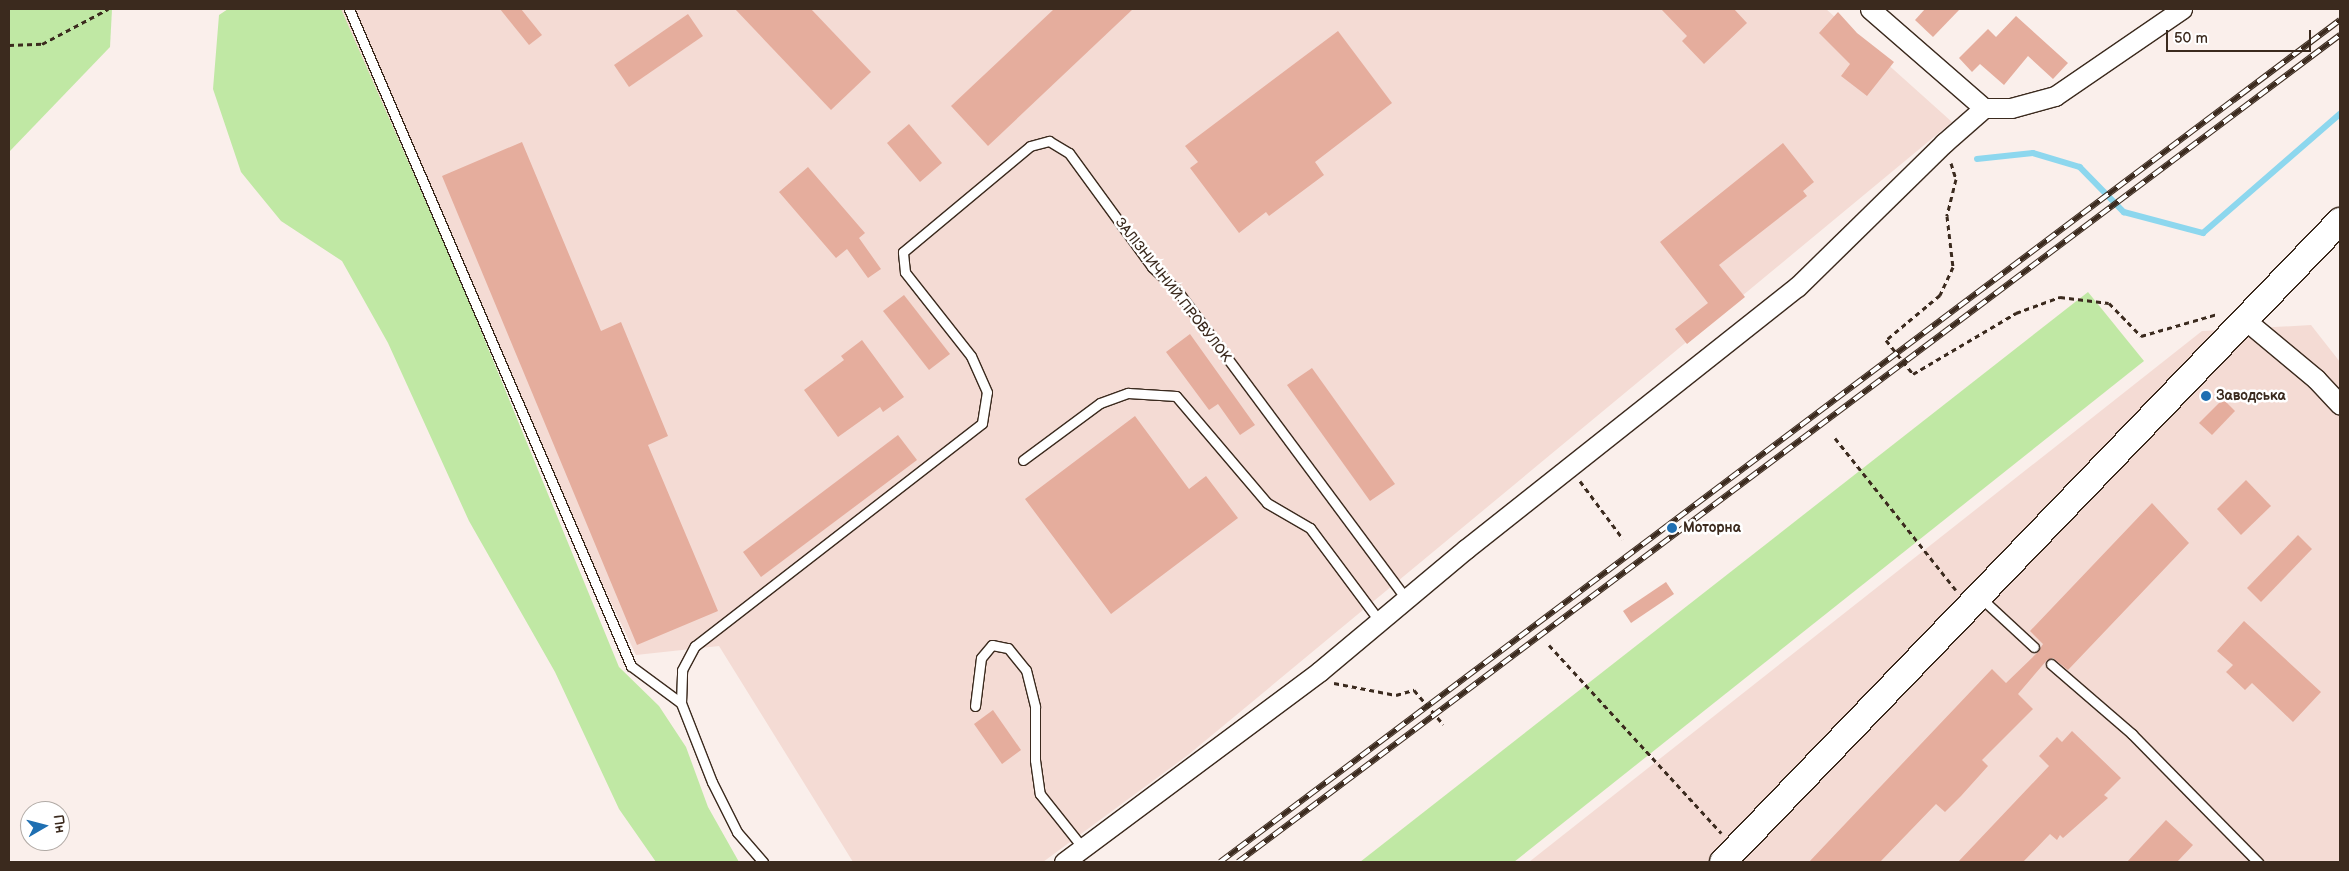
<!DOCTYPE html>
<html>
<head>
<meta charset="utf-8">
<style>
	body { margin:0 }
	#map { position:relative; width:2349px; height:871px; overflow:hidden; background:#faefeb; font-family:"Balsamiq Sans",sans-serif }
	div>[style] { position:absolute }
	.built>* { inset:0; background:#f4dbd4 }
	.green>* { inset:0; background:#c0e8a4 }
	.stream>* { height:5.5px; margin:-2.75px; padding:0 2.75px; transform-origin:2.75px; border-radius:2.75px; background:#8dd7ee }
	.building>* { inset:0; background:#e5ad9d }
	.path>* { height:3px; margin-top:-1.5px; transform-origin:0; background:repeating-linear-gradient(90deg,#3b2a1e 0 5px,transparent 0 9px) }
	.roads { filter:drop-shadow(1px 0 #3b2a1e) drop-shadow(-1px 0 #3b2a1e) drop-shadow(0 1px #3b2a1e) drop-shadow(0 -1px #3b2a1e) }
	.service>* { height:9px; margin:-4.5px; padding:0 4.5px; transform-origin:4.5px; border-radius:4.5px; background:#fff }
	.minor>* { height:19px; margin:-9.5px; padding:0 9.5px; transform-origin:9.5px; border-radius:9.5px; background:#fff }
	.secondary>* { height:26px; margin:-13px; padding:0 13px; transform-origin:13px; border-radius:13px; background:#fff }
	.rail>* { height:5.5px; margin-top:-2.75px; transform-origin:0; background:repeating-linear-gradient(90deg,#fff 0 11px,#3b2a1e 0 22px); box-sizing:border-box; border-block:1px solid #3b2a1e }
	.dots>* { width:14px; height:14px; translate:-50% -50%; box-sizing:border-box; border:2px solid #fff; border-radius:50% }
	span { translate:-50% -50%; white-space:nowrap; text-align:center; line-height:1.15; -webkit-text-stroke:5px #fff; paint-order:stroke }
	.street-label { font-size:14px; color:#3b2a1e }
	.poi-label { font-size:14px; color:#3b2a1e; font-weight:700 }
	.left { translate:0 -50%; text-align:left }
	.frame { position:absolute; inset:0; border:10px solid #3b2a1e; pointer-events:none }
	.north { position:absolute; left:20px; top:801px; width:50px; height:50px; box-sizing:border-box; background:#fff; border:1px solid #b1aaa5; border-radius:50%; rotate:82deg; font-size:14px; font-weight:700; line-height:20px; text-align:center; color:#3b2a1e }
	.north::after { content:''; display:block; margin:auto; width:18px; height:22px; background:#1f6fb2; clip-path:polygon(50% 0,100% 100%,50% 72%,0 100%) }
	.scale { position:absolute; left:2166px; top:30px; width:145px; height:22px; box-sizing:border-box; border:2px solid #3b2a1e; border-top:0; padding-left:6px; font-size:15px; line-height:18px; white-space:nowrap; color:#3b2a1e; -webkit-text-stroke:4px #fff; paint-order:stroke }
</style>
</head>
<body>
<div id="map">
	<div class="built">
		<div style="clip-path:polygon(330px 9px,1826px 9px,1952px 122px,1188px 755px,1043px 862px,853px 862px,719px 646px,636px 655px)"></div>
		<div style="clip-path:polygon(2311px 325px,2340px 362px,2340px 862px,1529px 862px,2202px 331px)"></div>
	</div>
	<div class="green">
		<div style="clip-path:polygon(9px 9px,112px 9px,110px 47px,9px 152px)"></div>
		<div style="clip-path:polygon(228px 9px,341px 9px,458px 275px,619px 667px,659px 706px,686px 747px,708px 807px,739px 862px,656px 862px,619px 809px,555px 672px,469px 521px,388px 343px,342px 261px,281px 221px,241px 172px,213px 89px,219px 15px)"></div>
		<div style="clip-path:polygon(2088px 292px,2144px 361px,1514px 862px,1360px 862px)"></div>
	</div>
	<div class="stream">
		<div style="left:1977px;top:159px;width:56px;rotate:-6.1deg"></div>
		<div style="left:2033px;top:153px;width:49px;rotate:16.6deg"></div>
		<div style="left:2080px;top:167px;width:63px;rotate:45.6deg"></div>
		<div style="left:2124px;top:212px;width:82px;rotate:14.9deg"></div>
		<div style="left:2203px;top:233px;width:181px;rotate:-41deg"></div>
	</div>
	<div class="building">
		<div style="clip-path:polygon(500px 9px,521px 9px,542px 35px,529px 45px)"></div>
		<div style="clip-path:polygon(735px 9px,811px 9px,871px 72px,831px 110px)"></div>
		<div style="clip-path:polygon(1054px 9px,1133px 9px,988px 146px,951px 106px)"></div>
		<div style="clip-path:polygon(1661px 9px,1734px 9px,1747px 23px,1704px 64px,1682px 41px,1687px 36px)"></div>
		<div style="clip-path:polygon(1925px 9px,1960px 9px,1933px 37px,1915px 20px)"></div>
		<div style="clip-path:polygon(1838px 12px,1857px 33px,1894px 62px,1867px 96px,1841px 76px,1850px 64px,1819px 33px)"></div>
		<div style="clip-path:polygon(688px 14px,703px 36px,629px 87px,614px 65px)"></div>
		<div style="clip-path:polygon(2016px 16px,2068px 63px,2053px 79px,2028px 56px,2004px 85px,1980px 64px,1972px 72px,1959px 58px,1988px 29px,1996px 37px)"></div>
		<div style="clip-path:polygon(1338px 31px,1392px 103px,1315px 162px,1324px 175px,1269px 216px,1266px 212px,1239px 233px,1190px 168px,1198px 162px,1185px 146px)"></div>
		<div style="clip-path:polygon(909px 124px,942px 163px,920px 182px,887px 143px)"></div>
		<div style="clip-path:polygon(522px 142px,601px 331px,621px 322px,668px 436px,648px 445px,718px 611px,637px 645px,442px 176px)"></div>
		<div style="clip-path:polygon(1783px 143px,1814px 182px,1803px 191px,1807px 196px,1719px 265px,1745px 297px,1687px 344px,1675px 329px,1708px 303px,1660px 242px)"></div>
		<div style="clip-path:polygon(808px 167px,865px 233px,859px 238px,881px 269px,868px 278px,847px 249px,836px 258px,779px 192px)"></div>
		<div style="clip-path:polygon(904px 295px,950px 354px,929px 370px,883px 311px)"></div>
		<div style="clip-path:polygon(1190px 334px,1255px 425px,1240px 435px,1218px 404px,1209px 410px,1166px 352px)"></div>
		<div style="clip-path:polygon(862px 340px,904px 397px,883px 412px,880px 407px,838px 437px,804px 390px,844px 360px,841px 356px)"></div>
		<div style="clip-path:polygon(1312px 368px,1395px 484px,1370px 501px,1287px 385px)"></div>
		<div style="clip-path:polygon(2223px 399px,2235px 411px,2212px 435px,2199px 423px)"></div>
		<div style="clip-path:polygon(1135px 416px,1189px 489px,1206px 476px,1238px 518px,1111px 614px,1025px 499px)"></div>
		<div style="clip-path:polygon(898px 435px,917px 460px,761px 577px,743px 552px)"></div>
		<div style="clip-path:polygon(2246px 480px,2271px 506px,2241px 535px,2217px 509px)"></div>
		<div style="clip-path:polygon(2152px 503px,2189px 543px,2068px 670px,2053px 658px,2047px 660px,2018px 694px,2033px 709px,1982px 760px,1988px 766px,1961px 796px,1945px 812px,1936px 804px,1880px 862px,1809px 862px,1992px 669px,2006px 683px,2038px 652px,2043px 644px,2030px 631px)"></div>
		<div style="clip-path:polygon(2298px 535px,2312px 549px,2261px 602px,2247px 588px)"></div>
		<div style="clip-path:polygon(1666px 582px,1674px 594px,1631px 623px,1623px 611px)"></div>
		<div style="clip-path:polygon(2244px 621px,2321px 692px,2293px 722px,2252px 683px,2245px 690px,2226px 672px,2233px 665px,2217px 651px)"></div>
		<div style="clip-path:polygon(993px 710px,1021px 750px,1002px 764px,974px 724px)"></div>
		<div style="clip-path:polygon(2072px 731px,2121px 778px,2104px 795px,2108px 798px,2063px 838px,2060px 835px,2057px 840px,2050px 834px,2023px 862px,1958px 862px,2049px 766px,2039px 756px,2057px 737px,2062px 742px)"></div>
		<div style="clip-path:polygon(2166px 820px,2193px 845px,2177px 862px,2127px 862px)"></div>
	</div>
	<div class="path">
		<div style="left:9px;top:45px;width:33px;rotate:-2deg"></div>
		<div style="left:42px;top:44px;width:75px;rotate:-27.9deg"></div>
		<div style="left:1951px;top:163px;width:17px;rotate:73deg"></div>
		<div style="left:1956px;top:179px;width:38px;rotate:104deg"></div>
		<div style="left:1947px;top:216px;width:51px;rotate:83.3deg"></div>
		<div style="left:1953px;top:267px;width:31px;rotate:115deg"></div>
		<div style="left:1940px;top:295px;width:70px;rotate:140.2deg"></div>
		<div style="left:1886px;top:340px;width:43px;rotate:51.5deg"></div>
		<div style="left:1913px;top:374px;width:120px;rotate:-30.6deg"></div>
		<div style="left:2016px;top:313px;width:47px;rotate:-20deg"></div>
		<div style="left:2060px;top:297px;width:49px;rotate:7deg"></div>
		<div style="left:2109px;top:303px;width:46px;rotate:45.9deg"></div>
		<div style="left:2141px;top:336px;width:79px;rotate:-16.1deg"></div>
		<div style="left:1835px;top:438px;width:194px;rotate:51.5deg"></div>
		<div style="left:1580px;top:481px;width:72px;rotate:53.4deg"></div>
		<div style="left:1549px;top:645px;width:255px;rotate:47.5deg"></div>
		<div style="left:1334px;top:683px;width:63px;rotate:11deg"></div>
		<div style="left:1396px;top:695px;width:19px;rotate:-16deg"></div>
		<div style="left:1414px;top:690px;width:45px;rotate:49.5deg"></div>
	</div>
	<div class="roads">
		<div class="service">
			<div style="left:349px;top:9px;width:715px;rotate:66.77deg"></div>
			<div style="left:631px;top:666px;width:62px;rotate:36.5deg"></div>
			<div style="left:681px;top:703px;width:85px;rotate:68.6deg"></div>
			<div style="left:712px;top:782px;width:56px;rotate:63.4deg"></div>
			<div style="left:737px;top:832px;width:40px;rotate:49deg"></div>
			<div style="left:1023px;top:460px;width:96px;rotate:-36.5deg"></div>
			<div style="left:1100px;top:403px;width:30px;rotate:-20deg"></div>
			<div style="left:1128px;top:393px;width:48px;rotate:3.6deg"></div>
			<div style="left:1176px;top:396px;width:140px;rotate:49.6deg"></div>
			<div style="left:1267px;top:503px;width:50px;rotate:30.2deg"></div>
			<div style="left:1310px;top:528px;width:117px;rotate:53.3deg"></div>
			<div style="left:1981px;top:598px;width:72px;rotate:42.8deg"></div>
			<div style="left:2051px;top:664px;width:107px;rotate:40.8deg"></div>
			<div style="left:2132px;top:734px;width:180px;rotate:45.5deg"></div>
			<div style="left:681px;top:703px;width:33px;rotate:-88deg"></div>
			<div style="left:682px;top:670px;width:27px;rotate:-62deg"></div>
			<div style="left:695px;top:646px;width:363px;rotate:-37.8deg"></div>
			<div style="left:982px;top:423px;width:31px;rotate:-81deg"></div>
			<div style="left:987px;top:392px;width:39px;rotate:-114deg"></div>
			<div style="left:971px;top:356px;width:107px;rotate:-128.2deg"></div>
			<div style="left:905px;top:272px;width:20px;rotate:-96deg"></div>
			<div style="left:903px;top:252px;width:165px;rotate:-39.8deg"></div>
			<div style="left:1030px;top:146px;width:20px;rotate:-15deg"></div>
			<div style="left:1049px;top:141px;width:23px;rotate:31deg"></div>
			<div style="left:1069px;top:153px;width:141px;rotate:53.9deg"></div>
			<div style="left:1152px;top:267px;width:33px;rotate:43deg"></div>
			<div style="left:1176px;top:289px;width:387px;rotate:53.4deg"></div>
			<div style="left:975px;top:706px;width:48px;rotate:-82.9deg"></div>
			<div style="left:981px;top:658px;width:17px;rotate:-50deg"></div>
			<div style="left:992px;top:645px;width:16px;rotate:11deg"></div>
			<div style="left:1008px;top:648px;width:28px;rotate:51deg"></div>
			<div style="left:1026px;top:670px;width:38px;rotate:76deg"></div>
			<div style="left:1035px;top:707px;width:53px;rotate:90deg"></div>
			<div style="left:1035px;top:760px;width:34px;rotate:82deg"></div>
			<div style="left:1040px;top:794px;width:69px;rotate:51.5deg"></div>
		</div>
		<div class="minor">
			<div style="left:1870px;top:9px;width:151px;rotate:41deg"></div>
			<div style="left:1984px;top:108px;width:27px"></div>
			<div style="left:2011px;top:108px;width:46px;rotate:-15.3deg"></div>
			<div style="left:2055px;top:96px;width:154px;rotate:-34.4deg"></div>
			<div style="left:2244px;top:319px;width:94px;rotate:39.8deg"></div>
			<div style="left:2316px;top:379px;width:35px;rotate:47deg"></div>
			<div style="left:1064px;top:862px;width:319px;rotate:-36.7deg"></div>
			<div style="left:1320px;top:671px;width:190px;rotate:-39.9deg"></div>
			<div style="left:1466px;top:549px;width:422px;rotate:-38.4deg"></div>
			<div style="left:1797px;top:287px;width:206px;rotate:-44.4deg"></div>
			<div style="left:1944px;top:143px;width:53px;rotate:-41.2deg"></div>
		</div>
		<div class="secondary">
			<div style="left:1723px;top:862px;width:890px;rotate:-46.09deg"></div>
		</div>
	</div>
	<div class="rail">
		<div style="left:1220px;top:862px;width:1401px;rotate:-36.94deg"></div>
		<div style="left:1238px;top:862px;width:1378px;rotate:-36.89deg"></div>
	</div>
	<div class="dots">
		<div style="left:2206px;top:396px;background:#1f6fb2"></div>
		<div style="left:1672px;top:528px;background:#1f6fb2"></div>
	</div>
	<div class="street-label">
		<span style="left:1173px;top:290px;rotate:52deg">ЗАЛІЗНИЧНИЙ ПРОВУЛОК</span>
	</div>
	<div class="poi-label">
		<span class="left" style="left:2216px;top:396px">Заводська</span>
		<span class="left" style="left:1683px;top:528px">Моторна</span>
	</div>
	<div class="frame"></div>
	<div class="north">Пн</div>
	<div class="scale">50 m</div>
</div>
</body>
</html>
